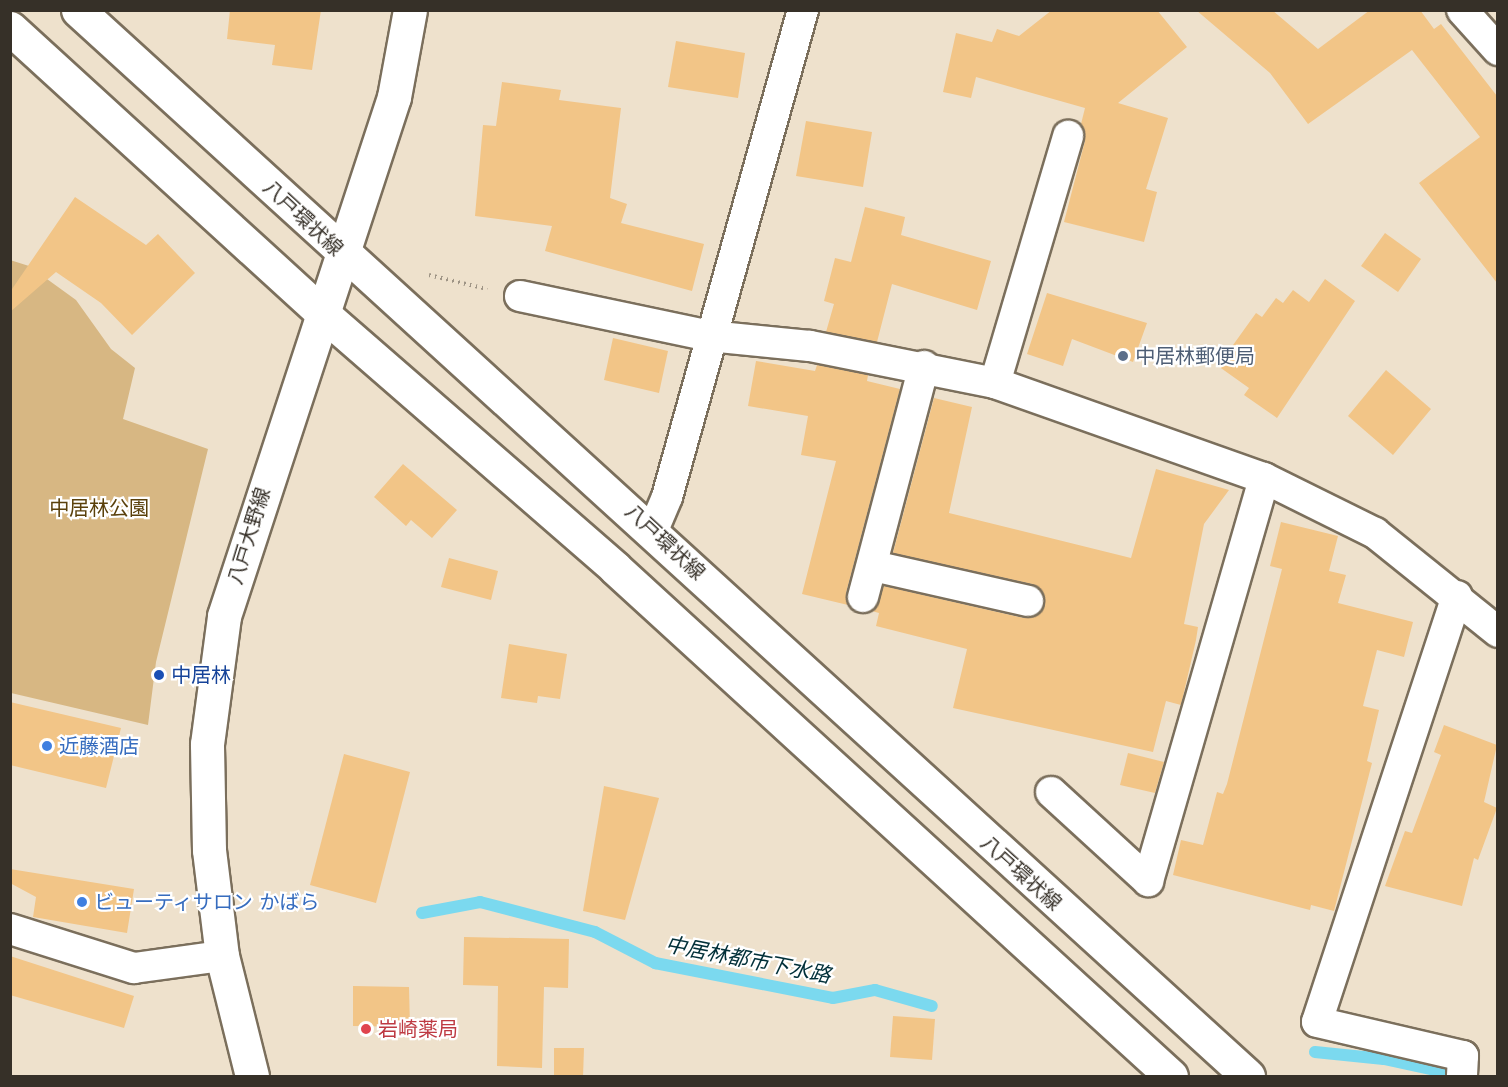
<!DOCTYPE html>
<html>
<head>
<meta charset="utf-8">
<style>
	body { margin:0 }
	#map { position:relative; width:1508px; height:1087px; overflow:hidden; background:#eee1cc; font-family:"Work Sans","Noto Sans JP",sans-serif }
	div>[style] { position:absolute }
	.green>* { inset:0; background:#d7b783 }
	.stream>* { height:12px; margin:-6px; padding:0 6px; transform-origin:6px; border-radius:6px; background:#7bd9ef }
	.building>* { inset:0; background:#f2c587 }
	.path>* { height:4px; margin-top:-2px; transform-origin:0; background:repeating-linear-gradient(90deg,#9e9485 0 1.5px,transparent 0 6px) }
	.roads { filter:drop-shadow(2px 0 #7b6f5c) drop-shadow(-2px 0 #7b6f5c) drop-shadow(0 2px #7b6f5c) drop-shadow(0 -2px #7b6f5c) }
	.minor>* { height:30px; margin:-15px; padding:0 15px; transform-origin:15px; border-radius:15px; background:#fff }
	.primary>* { height:33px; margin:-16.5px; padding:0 16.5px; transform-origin:16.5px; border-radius:16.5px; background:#fff }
	.dots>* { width:16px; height:16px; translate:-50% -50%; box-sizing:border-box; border:3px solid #fff; border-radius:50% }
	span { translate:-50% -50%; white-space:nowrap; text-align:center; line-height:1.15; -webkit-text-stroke:4.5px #fff; paint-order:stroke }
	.street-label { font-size:20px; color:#363028 }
	.service-label { font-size:20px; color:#4e5e75 }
	.left { translate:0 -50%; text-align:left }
	.park-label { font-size:20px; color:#5a400b }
	.transit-label { font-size:20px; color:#164399 }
	.shop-label { font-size:20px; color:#366cbe }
	.health-label { font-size:20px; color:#be3a42 }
	.water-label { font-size:21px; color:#002f38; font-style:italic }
	.frame { position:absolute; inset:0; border:12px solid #363028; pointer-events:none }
</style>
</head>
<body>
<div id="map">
	<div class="green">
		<div style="clip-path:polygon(10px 260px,29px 266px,76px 300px,111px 349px,135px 368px,123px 419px,208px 449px,156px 662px,148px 725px,11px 693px)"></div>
	</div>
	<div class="stream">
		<div style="left:422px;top:913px;width:59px;rotate:-10.7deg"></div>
		<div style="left:480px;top:902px;width:119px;rotate:14.6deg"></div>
		<div style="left:595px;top:932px;width:68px;rotate:27.3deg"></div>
		<div style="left:655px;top:963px;width:181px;rotate:11.1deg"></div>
		<div style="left:833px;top:998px;width:43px;rotate:-10.8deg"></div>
		<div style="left:875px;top:990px;width:59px;rotate:15.7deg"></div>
		<div style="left:1315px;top:1052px;width:69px;rotate:5.8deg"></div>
		<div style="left:1384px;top:1059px;width:66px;rotate:12.2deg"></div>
	</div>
	<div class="building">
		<div style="clip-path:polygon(230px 10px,321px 10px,312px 70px,272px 65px,275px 45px,227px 39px)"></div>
		<div style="clip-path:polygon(1052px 10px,1157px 10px,1187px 47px,1118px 103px,1168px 118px,1146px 189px,1157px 192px,1144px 242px,1064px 222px,1085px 141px,1081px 124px,1085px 108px,976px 77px,971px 98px,943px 92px,956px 33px,992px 42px,997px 29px,1019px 36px)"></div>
		<div style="clip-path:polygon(1196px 10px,1272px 10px,1318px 49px,1370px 10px,1420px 10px,1434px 29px,1441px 24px,1497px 96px,1497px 283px,1419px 183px,1480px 137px,1412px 50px,1308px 124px,1270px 73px)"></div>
		<div style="clip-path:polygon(676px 41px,745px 53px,738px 98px,668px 87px)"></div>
		<div style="clip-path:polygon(502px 82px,561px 90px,559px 100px,621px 108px,610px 198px,627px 204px,621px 223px,704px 244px,692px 291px,545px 251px,552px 226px,475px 216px,483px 125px,496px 126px)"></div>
		<div style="clip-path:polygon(806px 121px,872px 132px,863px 187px,796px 176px)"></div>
		<div style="clip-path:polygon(75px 197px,146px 245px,158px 234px,195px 273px,132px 335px,101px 303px,56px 272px,10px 312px,10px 292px)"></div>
		<div style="clip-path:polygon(865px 207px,905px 217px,901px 235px,991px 261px,977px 310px,892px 284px,877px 342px,826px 332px,834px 304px,824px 301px,835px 258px,851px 262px)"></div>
		<div style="clip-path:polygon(1385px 233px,1421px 259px,1398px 292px,1361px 266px)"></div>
		<div style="clip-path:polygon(1325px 279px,1355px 301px,1277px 418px,1244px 395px,1249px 388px,1218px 366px,1256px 313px,1262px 317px,1276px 298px,1283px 303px,1293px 290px,1309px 302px)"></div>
		<div style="clip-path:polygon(1047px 293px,1147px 323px,1133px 362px,1072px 339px,1063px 366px,1027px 354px)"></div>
		<div style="clip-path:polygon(613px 338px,668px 351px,659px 393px,604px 380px)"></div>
		<div style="clip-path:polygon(756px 361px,815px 371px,817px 365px,868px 375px,867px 381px,900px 389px,846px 593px,848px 605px,802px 594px,836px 461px,801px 455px,808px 416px,748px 406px)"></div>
		<div style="clip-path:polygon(1386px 370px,1431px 409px,1393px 455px,1348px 416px)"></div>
		<div style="clip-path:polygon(934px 398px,972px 407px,949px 513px,1131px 558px,1156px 469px,1229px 490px,1204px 524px,1184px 624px,1198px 627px,1196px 640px,1181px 705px,1166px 701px,1153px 752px,953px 708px,967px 649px,876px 626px,879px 613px,872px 611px,884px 586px,1024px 618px,1034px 617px,1045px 605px,1044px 595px,1032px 584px,893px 553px)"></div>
		<div style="clip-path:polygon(403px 464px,457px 510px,432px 538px,411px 520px,406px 526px,374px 497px)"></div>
		<div style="clip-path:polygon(1281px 522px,1338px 536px,1329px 571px,1346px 575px,1338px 603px,1413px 622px,1404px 657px,1377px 650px,1363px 706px,1379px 710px,1367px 761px,1372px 763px,1334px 911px,1311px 905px,1310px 910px,1173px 875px,1181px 840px,1203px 845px,1217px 792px,1223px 794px,1227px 784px,1282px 569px,1270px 566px)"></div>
		<div style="clip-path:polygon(449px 558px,498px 571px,491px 600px,441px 587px)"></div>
		<div style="clip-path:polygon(509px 644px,567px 654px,560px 699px,538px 696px,537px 703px,501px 698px)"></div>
		<div style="clip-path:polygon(10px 702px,121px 728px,106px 788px,10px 765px)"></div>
		<div style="clip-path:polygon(1444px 725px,1497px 745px,1484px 802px,1497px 808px,1478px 860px,1474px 858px,1462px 906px,1385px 886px,1405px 831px,1412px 833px,1441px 755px,1434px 752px)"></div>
		<div style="clip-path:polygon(1128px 753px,1164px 762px,1155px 793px,1120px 785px)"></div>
		<div style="clip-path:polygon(344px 754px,410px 772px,376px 903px,310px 885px)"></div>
		<div style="clip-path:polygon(604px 786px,659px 798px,625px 920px,583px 911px)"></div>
		<div style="clip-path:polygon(10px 869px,134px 889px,127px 933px,33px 917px,36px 897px,10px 883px)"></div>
		<div style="clip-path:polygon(464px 937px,569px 939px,568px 988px,544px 987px,542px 1068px,497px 1066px,498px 986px,463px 985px)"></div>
		<div style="clip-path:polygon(10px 956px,134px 996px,124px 1028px,10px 995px)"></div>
		<div style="clip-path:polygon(353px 986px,409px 987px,410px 1027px,353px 1026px)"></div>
		<div style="clip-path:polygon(893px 1016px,935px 1019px,932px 1060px,890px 1057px)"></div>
		<div style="clip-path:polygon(554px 1048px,584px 1048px,583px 1077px,554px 1077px)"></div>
	</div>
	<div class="path">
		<div style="left:429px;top:275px;width:60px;rotate:13.6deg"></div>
	</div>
	<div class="roads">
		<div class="minor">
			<div style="left:1462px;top:10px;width:54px;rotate:48deg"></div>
			<div style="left:520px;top:296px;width:193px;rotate:11.9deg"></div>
			<div style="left:709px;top:336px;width:101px;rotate:5.7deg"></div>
			<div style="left:810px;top:346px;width:189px;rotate:11.3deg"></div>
			<div style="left:995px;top:383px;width:285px;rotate:19.5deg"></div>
			<div style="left:1264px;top:478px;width:124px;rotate:26.4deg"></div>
			<div style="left:1375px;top:533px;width:158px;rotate:38.8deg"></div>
			<div style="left:995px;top:383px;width:258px;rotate:-73.5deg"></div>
			<div style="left:653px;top:530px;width:36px;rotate:-67deg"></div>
			<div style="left:667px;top:497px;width:506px;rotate:-74.4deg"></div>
			<div style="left:873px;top:566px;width:159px;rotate:12.7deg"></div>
			<div style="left:1457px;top:596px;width:448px;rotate:108.2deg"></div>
			<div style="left:1317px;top:1022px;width:150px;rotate:13.1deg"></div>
			<div style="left:1463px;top:1056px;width:20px;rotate:93deg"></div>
			<div style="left:863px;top:597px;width:239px;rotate:-75.2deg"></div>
			<div style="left:1051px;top:792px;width:132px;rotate:42.5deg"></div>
			<div style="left:1148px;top:881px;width:419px;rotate:-73.9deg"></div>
			<div style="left:10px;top:929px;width:130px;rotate:17.5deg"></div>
			<div style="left:134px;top:968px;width:89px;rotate:-7.8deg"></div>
		</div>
		<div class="primary">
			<div style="left:78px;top:10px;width:1583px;rotate:42.34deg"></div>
			<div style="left:10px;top:28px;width:421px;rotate:42.4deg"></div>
			<div style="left:321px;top:312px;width:390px;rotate:41deg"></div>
			<div style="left:615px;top:568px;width:753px;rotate:42.42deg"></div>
			<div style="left:252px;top:1076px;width:124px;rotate:-104deg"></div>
			<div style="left:222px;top:956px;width:107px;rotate:-97deg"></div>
			<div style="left:209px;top:850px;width:106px;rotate:-91.1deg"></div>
			<div style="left:207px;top:744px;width:129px;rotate:-82.4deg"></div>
			<div style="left:224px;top:616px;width:546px;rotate:-71.86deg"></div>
			<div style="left:394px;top:97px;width:88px;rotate:-79.6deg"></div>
		</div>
	</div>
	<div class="dots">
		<div style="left:1123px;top:356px;background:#5c6f8a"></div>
		<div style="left:159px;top:675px;background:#1a4fb4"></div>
		<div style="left:47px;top:746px;background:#3f7fe0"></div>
		<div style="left:82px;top:902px;background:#3f7fe0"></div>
		<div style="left:366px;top:1029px;background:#e0444e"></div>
	</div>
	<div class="street-label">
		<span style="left:303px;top:218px;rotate:43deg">八戸環状線</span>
		<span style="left:249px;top:536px;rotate:-73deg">八戸大野線</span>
		<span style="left:665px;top:542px;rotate:43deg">八戸環状線</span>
		<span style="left:1021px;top:873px;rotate:42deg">八戸環状線</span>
	</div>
	<div class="service-label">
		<span class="left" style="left:1135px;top:356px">中居林郵便局</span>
	</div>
	<div class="park-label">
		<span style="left:99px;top:508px">中居林公園</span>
	</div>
	<div class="transit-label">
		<span class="left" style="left:171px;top:675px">中居林</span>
	</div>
	<div class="shop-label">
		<span class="left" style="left:59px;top:746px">近藤酒店</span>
		<span class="left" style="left:94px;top:902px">ビューティサロン かばら</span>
	</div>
	<div class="health-label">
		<span class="left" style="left:378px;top:1029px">岩崎薬局</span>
	</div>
	<div class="water-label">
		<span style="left:748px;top:960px;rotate:11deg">中居林都市下水路</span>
	</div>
	<div class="frame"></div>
</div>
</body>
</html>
